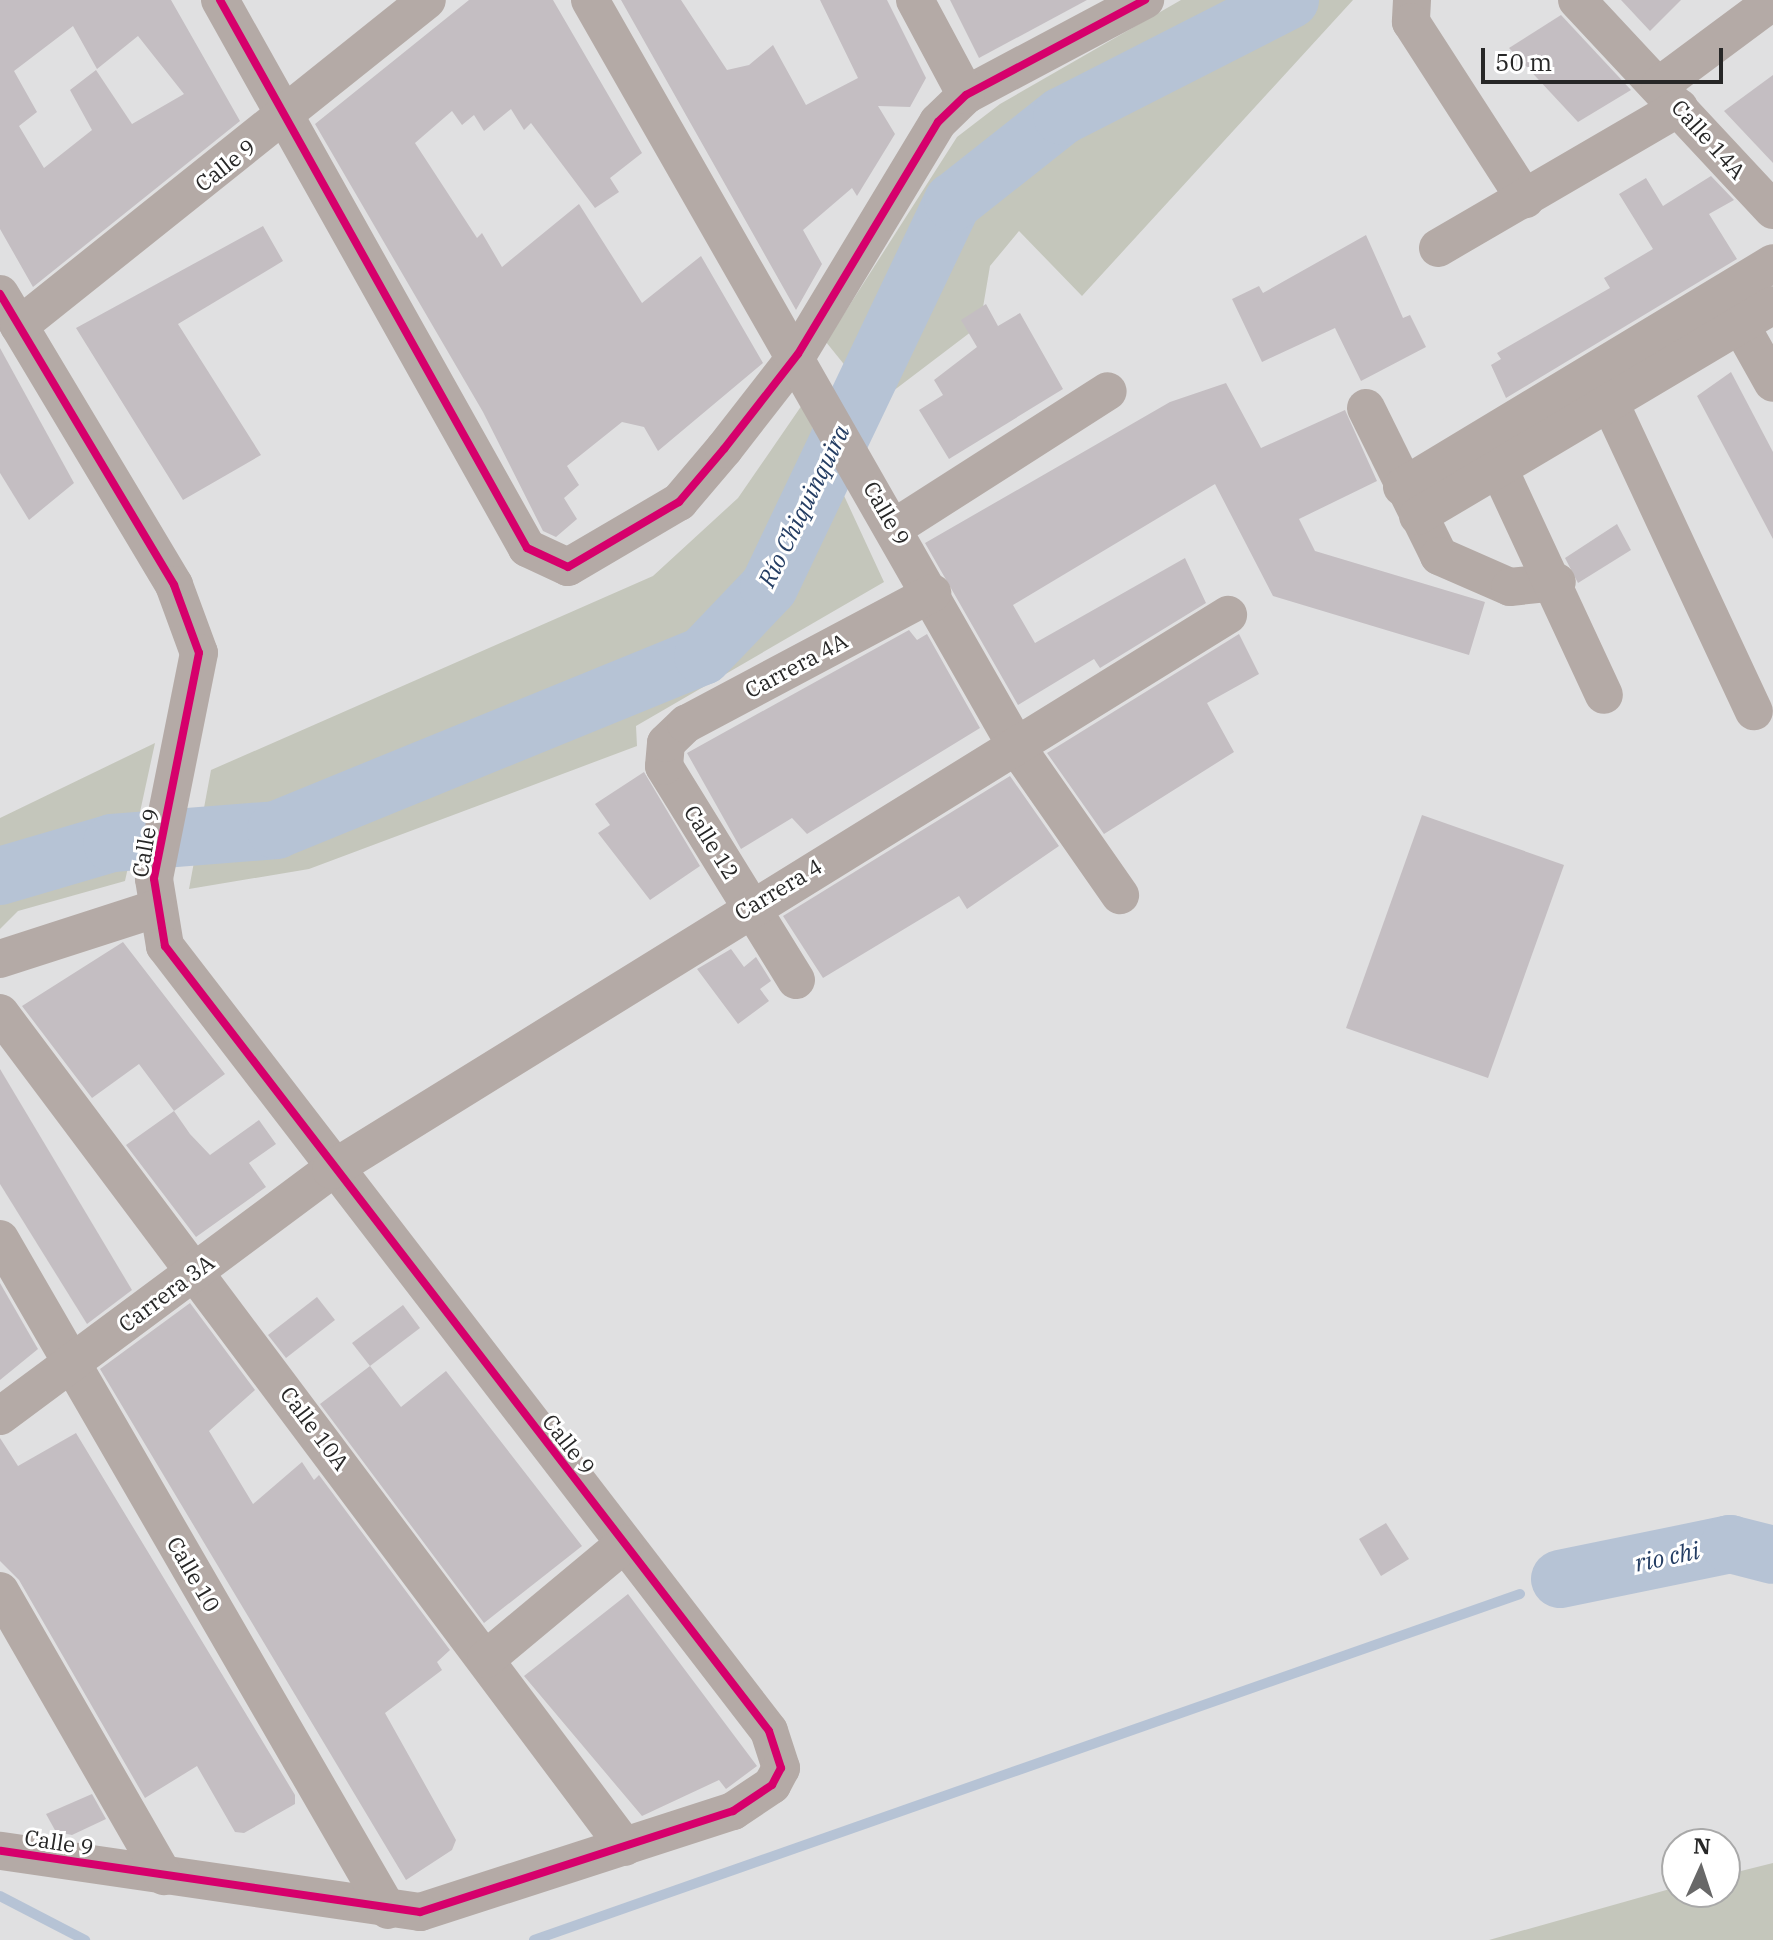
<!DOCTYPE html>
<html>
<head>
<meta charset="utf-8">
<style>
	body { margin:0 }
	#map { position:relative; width:1773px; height:1940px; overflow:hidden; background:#e0e0e1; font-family:"IBM Plex Serif",serif }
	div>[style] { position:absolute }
	.green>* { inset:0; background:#c4c6bb }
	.stream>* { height:10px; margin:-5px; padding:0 5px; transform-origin:5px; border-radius:5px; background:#b6c3d5 }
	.river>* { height:58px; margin:-29px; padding:0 29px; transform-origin:29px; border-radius:29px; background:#b6c3d5 }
	.building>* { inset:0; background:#c4bec2 }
	.minor>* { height:38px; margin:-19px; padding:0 19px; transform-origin:19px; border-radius:19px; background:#b4aaa6 }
	.cycleway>* { height:8px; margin:-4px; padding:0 4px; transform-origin:4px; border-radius:4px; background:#d6006c }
	span { translate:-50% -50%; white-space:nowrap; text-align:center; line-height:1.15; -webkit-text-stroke:6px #fff; paint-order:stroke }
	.street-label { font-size:22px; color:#272727 }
	.water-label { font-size:24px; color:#243d63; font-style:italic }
	.north { position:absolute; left:1661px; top:1828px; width:80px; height:80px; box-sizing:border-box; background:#fff; border:2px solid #a9a9a9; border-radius:50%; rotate:3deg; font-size:22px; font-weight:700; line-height:32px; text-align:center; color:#272727 }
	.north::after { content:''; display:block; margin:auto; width:28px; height:36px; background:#686868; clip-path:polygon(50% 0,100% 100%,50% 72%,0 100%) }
	.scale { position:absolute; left:1481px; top:48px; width:242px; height:36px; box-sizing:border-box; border:4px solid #272727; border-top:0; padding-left:10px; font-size:24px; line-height:28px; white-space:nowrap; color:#272727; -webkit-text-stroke:6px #fff; paint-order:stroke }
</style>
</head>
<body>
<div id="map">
	<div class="green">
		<div style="clip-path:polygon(1181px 0,1353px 0,1082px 296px,1019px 231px,990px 266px,980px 325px,876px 404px,826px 342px,957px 137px,1000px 104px)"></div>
		<div style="clip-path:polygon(802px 405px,884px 582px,636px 726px,637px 746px,309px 869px,189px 889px,211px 770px,653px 576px,738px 498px)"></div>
		<div style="clip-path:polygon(155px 743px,125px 881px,18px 911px,0 929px,0 818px)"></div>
		<div style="clip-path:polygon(1773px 1863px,1773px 1940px,1489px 1940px,1677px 1887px,1725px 1892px,1725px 1875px)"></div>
	</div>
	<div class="stream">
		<div style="left:0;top:1896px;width:96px;rotate:27.4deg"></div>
		<div style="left:534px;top:1940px;width:1045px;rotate:-19.34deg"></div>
	</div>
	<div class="river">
		<div style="left:0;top:876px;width:117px;rotate:-16.4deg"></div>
		<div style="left:112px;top:843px;width:165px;rotate:-4.5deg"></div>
		<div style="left:276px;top:830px;width:461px;rotate:-22.2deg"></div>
		<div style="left:703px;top:656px;width:95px;rotate:-46.3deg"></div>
		<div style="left:769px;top:587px;width:427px;rotate:-64.5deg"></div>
		<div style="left:953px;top:202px;width:139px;rotate:-38.3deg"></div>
		<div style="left:1062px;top:116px;width:256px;rotate:-27deg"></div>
		<div style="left:1560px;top:1579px;width:174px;rotate:-11.6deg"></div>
		<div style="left:1730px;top:1544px;width:44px;rotate:14.3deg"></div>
	</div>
	<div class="building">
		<div style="clip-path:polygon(evenodd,0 0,171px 0,240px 121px,33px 287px,0 229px,0 0,73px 26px,97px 69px,138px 36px,184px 94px,132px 124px,96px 70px,70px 90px,92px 130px,44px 168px,19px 126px,37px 112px,14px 71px,73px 26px)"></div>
		<div style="clip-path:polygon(469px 0,553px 0,642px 153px,610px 178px,619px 192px,595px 208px,531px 123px,524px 130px,511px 109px,484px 131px,474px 115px,462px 125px,452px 111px,415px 143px,477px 238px,482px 233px,502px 267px,579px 204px,642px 303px,701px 256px,763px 363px,658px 451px,644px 427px,622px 422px,567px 466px,579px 485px,564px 498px,577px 519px,556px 537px,543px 531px,483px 412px,315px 124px)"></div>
		<div style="clip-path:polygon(621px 0,681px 0,727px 70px,749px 65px,773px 45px,806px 105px,858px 78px,820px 0,887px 0,926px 78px,910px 107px,878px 106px,895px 134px,857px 196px,852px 188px,803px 230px,822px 264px,796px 310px)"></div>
		<div style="clip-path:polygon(950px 0,1087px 0,979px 58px)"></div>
		<div style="clip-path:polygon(1621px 0,1681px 0,1650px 31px)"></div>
		<div style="clip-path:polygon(1561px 15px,1631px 90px,1578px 122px,1509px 48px)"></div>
		<div style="clip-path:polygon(1773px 75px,1773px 163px,1724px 111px)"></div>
		<div style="clip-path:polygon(1711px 176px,1734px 200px,1709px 214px,1737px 259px,1506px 398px,1491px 365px,1501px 359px,1497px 353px,1610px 288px,1604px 278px,1653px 249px,1619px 194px,1646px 178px,1663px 206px)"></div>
		<div style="clip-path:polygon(263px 226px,283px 261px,178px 324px,261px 455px,183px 500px,76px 328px)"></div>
		<div style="clip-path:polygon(1366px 235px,1403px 318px,1410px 315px,1426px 347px,1361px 381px,1335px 328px,1262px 362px,1232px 299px,1259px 286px,1263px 293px)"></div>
		<div style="clip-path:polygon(986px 304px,998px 326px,1020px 313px,1063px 389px,949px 459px,919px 410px,943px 395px,934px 380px,977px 347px,961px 320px)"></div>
		<div style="clip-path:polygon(0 348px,74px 483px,29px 520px,0 473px)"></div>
		<div style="clip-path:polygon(1731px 372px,1773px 452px,1773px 539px,1697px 396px)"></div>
		<div style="clip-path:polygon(1226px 383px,1261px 448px,1345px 410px,1377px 481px,1299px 519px,1315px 551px,1485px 602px,1469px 655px,1273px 596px,1215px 484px,1013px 605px,1035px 643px,1185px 558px,1206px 603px,1100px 668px,1094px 659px,1018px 705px,925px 543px,1170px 402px)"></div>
		<div style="clip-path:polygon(1617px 524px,1631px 550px,1578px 583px,1565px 558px)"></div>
		<div style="clip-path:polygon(909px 630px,917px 640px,927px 634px,980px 728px,807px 834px,792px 818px,741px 849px,687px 753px)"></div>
		<div style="clip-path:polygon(1239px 634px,1259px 674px,1207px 703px,1234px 752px,1104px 834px,1047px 753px)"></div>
		<div style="clip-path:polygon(644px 772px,700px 866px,650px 900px,598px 833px,610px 825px,595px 804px)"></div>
		<div style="clip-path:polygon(1010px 776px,1059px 846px,967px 909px,959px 896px,823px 978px,783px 916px)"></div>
		<div style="clip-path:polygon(1422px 815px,1564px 865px,1488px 1078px,1346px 1028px)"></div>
		<div style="clip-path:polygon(123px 942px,225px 1074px,174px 1111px,190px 1134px,210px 1155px,259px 1120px,276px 1144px,249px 1163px,266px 1187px,196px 1237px,126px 1145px,174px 1111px,139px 1064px,92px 1098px,22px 1006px)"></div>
		<div style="clip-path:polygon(731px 949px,744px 967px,756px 957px,771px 981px,760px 989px,769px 1001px,738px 1024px,697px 969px)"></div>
		<div style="clip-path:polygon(0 1069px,132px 1290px,87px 1324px,0 1184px)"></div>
		<div style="clip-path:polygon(0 1283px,38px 1349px,0 1380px)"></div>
		<div style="clip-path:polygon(317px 1297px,335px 1320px,286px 1358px,268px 1335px)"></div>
		<div style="clip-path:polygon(190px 1303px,255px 1390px,209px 1431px,253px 1504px,302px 1462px,314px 1480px,319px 1475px,450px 1650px,437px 1662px,442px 1670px,385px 1713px,456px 1840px,452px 1850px,406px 1880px,100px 1369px)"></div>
		<div style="clip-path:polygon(403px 1305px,420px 1328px,370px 1366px,352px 1343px)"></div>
		<div style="clip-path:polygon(370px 1366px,401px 1407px,446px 1371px,582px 1546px,484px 1623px,320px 1404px)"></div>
		<div style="clip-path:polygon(76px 1433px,295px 1795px,295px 1804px,244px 1833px,235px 1832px,197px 1766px,145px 1798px,19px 1580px,0 1561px,0 1438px,18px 1466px)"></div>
		<div style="clip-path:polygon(1386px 1523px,1409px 1559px,1381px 1576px,1359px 1539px)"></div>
		<div style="clip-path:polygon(628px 1594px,757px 1766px,726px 1789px,719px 1780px,642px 1816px,524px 1676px)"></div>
		<div style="clip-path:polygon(92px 1794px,106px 1819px,72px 1835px,56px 1832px,46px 1814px)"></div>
	</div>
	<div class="minor">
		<div style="left:220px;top:0;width:628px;rotate:60.74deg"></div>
		<div style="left:527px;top:548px;width:45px;rotate:24.9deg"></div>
		<div style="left:568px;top:567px;width:129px;rotate:-30.4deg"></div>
		<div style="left:679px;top:502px;width:70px;rotate:-49.7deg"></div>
		<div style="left:724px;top:449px;width:120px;rotate:-52.1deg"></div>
		<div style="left:798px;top:354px;width:271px;rotate:-58.9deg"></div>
		<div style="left:938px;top:122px;width:39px;rotate:-44deg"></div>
		<div style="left:966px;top:95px;width:203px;rotate:-28deg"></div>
		<div style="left:590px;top:0;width:859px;rotate:60.27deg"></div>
		<div style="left:1016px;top:746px;width:182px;rotate:55.1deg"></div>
		<div style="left:915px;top:0;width:108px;rotate:61.8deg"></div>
		<div style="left:1412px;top:0;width:22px;rotate:93deg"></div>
		<div style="left:1411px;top:22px;width:211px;rotate:57.2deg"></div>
		<div style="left:1577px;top:0;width:287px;rotate:47deg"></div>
		<div style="left:1660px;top:85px;width:141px;rotate:-36.6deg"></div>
		<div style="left:1438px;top:248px;width:279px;rotate:-30.2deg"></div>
		<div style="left:0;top:294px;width:339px;rotate:59.1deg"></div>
		<div style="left:174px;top:585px;width:72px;rotate:69.8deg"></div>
		<div style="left:199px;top:653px;width:230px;rotate:101.3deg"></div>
		<div style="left:154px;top:879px;width:68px;rotate:80.7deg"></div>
		<div style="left:165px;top:946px;width:990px;rotate:52.42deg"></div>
		<div style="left:769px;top:1731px;width:39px;rotate:72deg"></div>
		<div style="left:781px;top:1768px;width:19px;rotate:118deg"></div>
		<div style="left:772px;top:1785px;width:47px;rotate:146.3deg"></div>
		<div style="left:733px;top:1811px;width:329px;rotate:162.1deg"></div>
		<div style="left:420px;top:1912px;width:424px;rotate:-171.7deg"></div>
		<div style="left:19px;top:326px;width:522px;rotate:-38.63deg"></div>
		<div style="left:1741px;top:326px;width:65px;rotate:60.7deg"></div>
		<div style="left:1611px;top:405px;width:338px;rotate:65deg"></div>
		<div style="left:1366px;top:408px;width:165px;rotate:63.7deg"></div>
		<div style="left:1439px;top:556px;width:77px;rotate:23.6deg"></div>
		<div style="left:1510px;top:587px;width:47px;rotate:-6.1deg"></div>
		<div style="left:1499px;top:469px;width:249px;rotate:65.1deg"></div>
		<div style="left:1402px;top:487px;width:433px;rotate:-31.1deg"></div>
		<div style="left:1418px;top:516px;width:413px;rotate:-30.7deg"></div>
		<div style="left:897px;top:526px;width:250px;rotate:-32.6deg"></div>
		<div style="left:0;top:959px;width:163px;rotate:-17.9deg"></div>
		<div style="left:796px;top:980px;width:251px;rotate:-121.7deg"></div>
		<div style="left:664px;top:766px;width:23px;rotate:-85deg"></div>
		<div style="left:666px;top:743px;width:28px;rotate:-44deg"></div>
		<div style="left:686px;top:724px;width:279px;rotate:-28deg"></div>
		<div style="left:0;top:1013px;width:1042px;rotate:53.15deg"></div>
		<div style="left:0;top:1239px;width:775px;rotate:59.96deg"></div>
		<div style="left:0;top:1416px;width:412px;rotate:-36.6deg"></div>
		<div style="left:331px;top:1170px;width:1055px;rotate:-31.75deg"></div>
		<div style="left:0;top:1591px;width:329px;rotate:60.1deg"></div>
		<div style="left:486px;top:1659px;width:180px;rotate:-39.8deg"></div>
	</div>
	<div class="cycleway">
		<div style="left:220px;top:0;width:628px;rotate:60.74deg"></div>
		<div style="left:527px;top:548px;width:45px;rotate:24.9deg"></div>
		<div style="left:568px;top:567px;width:129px;rotate:-30.4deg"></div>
		<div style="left:679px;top:502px;width:70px;rotate:-49.7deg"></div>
		<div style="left:724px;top:449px;width:120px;rotate:-52.1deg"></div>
		<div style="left:798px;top:354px;width:271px;rotate:-58.9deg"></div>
		<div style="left:938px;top:122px;width:39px;rotate:-44deg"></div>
		<div style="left:966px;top:95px;width:203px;rotate:-28deg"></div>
		<div style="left:0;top:294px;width:339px;rotate:59.1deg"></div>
		<div style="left:174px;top:585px;width:72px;rotate:69.8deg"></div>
		<div style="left:199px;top:653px;width:230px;rotate:101.3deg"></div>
		<div style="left:154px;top:879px;width:68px;rotate:80.7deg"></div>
		<div style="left:165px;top:946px;width:990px;rotate:52.42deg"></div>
		<div style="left:769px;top:1731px;width:39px;rotate:72deg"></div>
		<div style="left:781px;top:1768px;width:19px;rotate:118deg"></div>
		<div style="left:772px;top:1785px;width:47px;rotate:146.3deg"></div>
		<div style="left:733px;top:1811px;width:329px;rotate:162.1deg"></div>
		<div style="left:420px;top:1912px;width:424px;rotate:-171.7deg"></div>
	</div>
	<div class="street-label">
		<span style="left:1709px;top:139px;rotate:48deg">Calle 14A</span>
		<span style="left:225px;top:165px;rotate:-38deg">Calle 9</span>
		<span style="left:887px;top:513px;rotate:60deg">Calle 9</span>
		<span style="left:796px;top:665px;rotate:-28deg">Carrera 4A</span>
		<span style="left:712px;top:842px;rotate:58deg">Calle 12</span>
		<span style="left:145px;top:843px;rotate:-80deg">Calle 9</span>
		<span style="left:778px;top:889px;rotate:-31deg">Carrera 4</span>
		<span style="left:166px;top:1293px;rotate:-37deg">Carrera 3A</span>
		<span style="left:315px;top:1428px;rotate:53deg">Calle 10A</span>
		<span style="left:569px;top:1444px;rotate:52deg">Calle 9</span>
		<span style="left:194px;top:1574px;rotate:60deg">Calle 10</span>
		<span style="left:59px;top:1842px;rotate:9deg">Calle 9</span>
	</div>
	<div class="water-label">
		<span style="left:804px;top:506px;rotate:-64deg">Río Chiquinquira</span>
		<span style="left:1667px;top:1557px;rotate:-12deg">rio chi</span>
	</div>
	<div class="north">N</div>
	<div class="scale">50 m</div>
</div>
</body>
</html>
